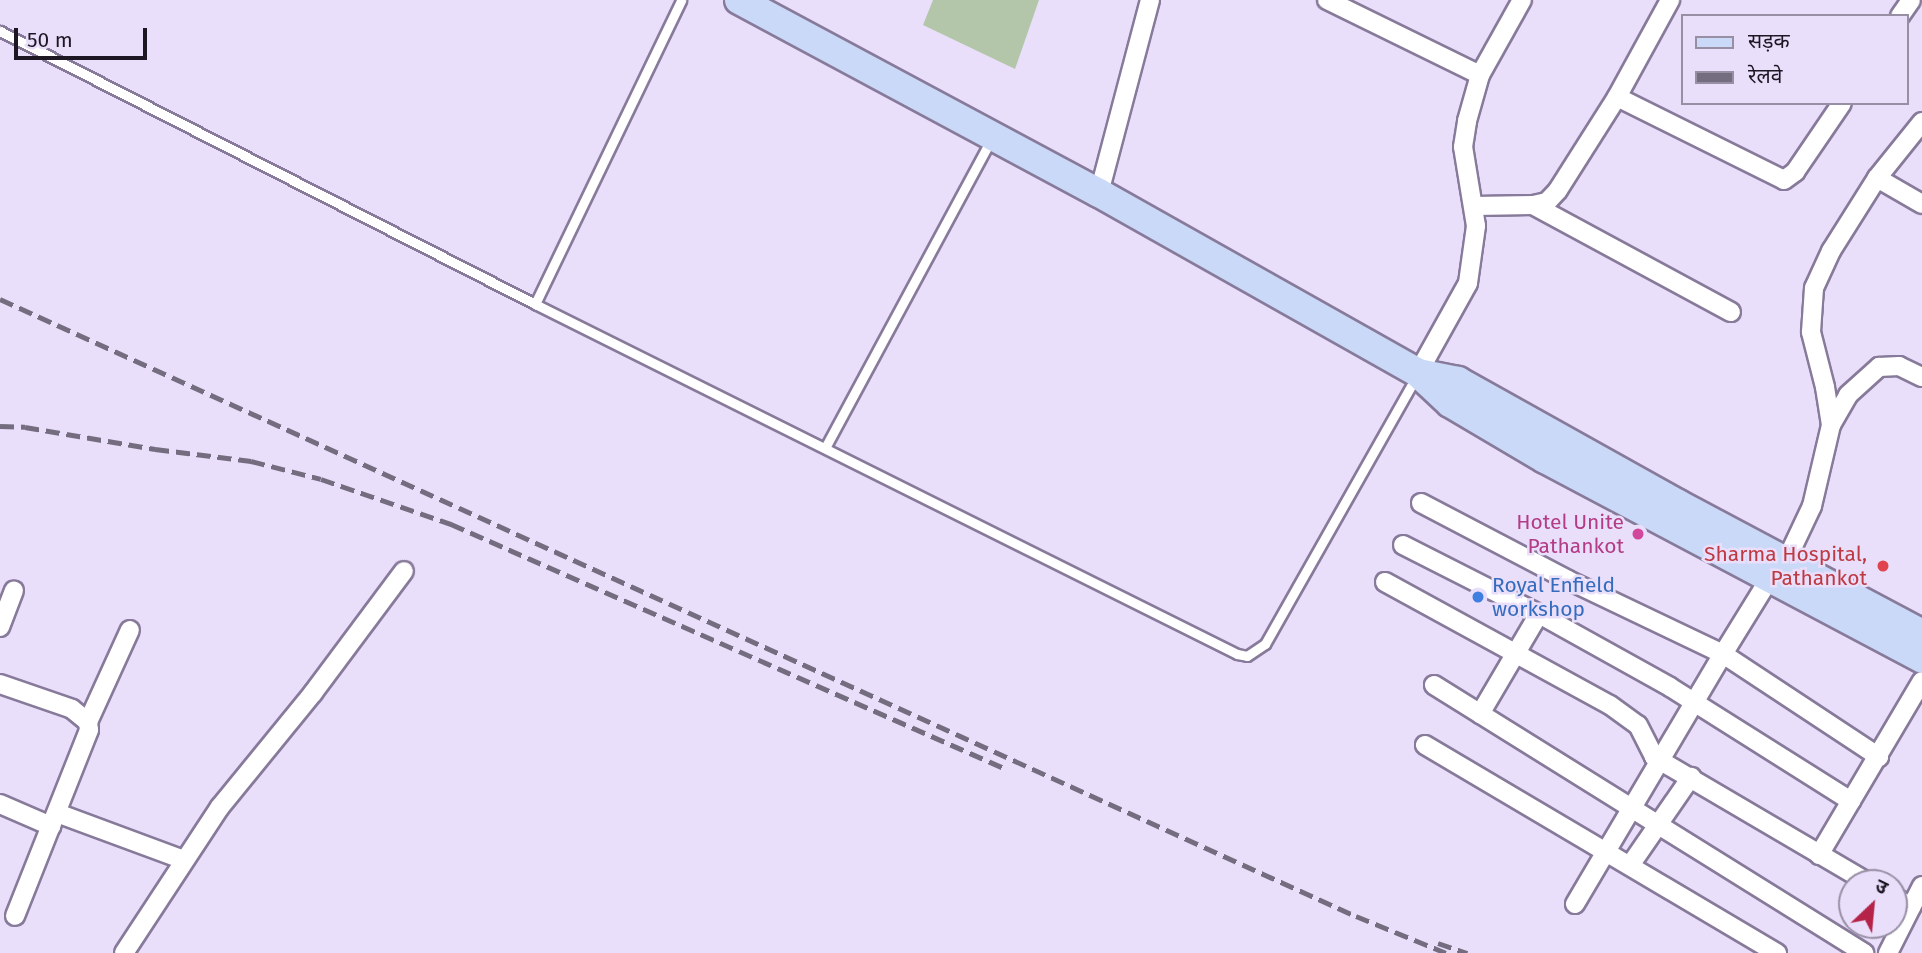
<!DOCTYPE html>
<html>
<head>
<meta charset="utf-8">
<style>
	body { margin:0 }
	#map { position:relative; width:1922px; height:953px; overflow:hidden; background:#eadffb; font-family:"Fira Sans","Noto Sans Devanagari",sans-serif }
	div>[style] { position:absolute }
	.green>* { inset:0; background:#b3c6a9 }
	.roads { filter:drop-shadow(2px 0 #877a9a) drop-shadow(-2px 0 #877a9a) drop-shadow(0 2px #877a9a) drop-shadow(0 -2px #877a9a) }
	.lane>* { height:9px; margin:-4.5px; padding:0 4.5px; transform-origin:4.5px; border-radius:4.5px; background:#fff }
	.street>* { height:18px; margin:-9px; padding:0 9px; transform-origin:9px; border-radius:9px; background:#fff }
	.primary>* { height:28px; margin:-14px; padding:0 14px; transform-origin:14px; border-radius:14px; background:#cad9f7 }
	.rail>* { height:5px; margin-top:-2.5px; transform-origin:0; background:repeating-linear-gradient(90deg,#746d7f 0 14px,transparent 0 21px) }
	.dots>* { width:19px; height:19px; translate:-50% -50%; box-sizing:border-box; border:4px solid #eadffb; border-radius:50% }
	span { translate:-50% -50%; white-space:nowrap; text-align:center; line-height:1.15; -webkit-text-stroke:5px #eadffb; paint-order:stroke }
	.hotel-label { font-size:21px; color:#b23c85 }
	.right { translate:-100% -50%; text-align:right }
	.health-label { font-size:21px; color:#be3a42 }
	.shop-label { font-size:21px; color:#366cbe }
	.left { translate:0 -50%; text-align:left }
	.legend { position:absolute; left:1681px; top:14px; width:228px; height:91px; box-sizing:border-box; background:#eadffb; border:2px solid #988fa5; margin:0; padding:9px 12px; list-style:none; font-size:21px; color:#1c1723 }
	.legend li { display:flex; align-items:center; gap:14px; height:35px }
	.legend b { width:35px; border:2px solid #988fa5 }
	.north { position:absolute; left:1838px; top:869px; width:70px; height:70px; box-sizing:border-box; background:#eadffb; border:2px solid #988fa5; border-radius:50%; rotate:26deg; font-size:19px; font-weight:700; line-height:28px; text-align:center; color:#1c1723 }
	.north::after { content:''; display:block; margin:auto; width:24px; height:32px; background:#b52349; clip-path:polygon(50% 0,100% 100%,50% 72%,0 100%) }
	.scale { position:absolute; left:14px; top:28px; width:133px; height:32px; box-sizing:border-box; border:4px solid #1c1723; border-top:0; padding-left:9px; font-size:21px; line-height:24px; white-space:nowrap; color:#1c1723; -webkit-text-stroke:5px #eadffb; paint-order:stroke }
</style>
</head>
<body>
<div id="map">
	<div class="green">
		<div style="clip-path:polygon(933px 0,1039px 0,1015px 69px,923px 25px)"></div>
	</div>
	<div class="roads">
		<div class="lane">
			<div style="left:0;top:31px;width:601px;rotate:27.03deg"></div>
			<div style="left:535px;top:304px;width:784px;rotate:26.5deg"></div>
			<div style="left:1237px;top:654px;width:10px;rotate:11deg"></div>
			<div style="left:1247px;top:656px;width:22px;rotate:-34deg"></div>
			<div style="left:1265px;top:644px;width:307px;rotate:-60.5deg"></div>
			<div style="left:535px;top:304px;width:337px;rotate:-64.3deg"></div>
			<div style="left:825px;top:448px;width:352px;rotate:-61.7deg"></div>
		</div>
		<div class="street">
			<div style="left:1327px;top:0;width:170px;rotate:26.1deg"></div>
			<div style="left:1900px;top:16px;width:19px;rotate:-55deg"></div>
			<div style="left:1617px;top:97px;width:186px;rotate:26.4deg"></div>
			<div style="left:1784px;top:180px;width:14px;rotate:-36deg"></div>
			<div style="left:1795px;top:172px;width:83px;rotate:-55.7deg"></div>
			<div style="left:1877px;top:178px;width:52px;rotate:30deg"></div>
			<div style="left:1099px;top:193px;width:200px;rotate:-75.2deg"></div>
			<div style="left:1533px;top:205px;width:225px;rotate:28.4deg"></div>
			<div style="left:1474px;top:206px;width:59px;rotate:-1deg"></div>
			<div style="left:1533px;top:205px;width:14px;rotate:-12deg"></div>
			<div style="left:1547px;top:202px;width:16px;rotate:-47deg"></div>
			<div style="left:1558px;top:190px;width:110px;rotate:-57.6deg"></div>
			<div style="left:1617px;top:97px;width:111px;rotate:-61.3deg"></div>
			<div style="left:1418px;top:373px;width:103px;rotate:-60.9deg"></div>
			<div style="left:1468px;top:283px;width:58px;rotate:-82deg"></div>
			<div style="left:1476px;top:226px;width:80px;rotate:-99.3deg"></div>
			<div style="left:1463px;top:147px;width:26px;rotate:-81deg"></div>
			<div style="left:1467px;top:121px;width:48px;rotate:-74.2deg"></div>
			<div style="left:1480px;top:75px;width:86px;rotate:-60.8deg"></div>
			<div style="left:1831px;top:425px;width:34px;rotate:-60deg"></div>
			<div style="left:1848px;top:395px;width:42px;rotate:-42.1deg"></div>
			<div style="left:1879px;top:367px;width:20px;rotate:-3deg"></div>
			<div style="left:1899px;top:366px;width:25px;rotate:26deg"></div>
			<div style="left:1421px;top:503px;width:166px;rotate:27.6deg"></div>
			<div style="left:1568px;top:580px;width:172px;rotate:25.5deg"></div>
			<div style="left:1723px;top:654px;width:187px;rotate:33.4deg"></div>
			<div style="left:1403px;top:545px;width:153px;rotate:26.9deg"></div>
			<div style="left:1539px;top:614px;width:150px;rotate:29.1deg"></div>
			<div style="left:1670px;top:687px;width:214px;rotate:32.2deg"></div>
			<div style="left:1385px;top:582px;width:256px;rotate:28.7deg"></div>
			<div style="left:1610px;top:705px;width:34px;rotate:36deg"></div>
			<div style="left:1638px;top:725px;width:36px;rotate:63deg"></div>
			<div style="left:1654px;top:757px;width:249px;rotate:30.4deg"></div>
			<div style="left:0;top:627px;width:39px;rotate:-69deg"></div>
			<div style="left:0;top:684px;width:76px;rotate:19.1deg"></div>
			<div style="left:72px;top:709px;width:21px;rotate:39deg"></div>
			<div style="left:88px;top:722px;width:8px;rotate:83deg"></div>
			<div style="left:89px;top:730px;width:200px;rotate:111.7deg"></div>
			<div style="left:1434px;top:685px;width:507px;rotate:31.93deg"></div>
			<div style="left:1480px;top:714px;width:116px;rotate:-59.5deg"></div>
			<div style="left:88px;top:722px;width:101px;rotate:-65.5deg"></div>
			<div style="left:1425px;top:745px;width:409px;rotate:30.6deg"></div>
			<div style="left:0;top:804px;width:56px;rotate:23.3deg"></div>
			<div style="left:57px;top:813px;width:135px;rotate:20.3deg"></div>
			<div style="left:1819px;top:855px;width:202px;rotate:-59.4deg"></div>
			<div style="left:1631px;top:864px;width:106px;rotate:-55.4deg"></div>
			<div style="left:1894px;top:897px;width:20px;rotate:30deg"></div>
			<div style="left:1575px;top:904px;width:291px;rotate:-59.4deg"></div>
			<div style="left:1723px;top:654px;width:89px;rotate:-58.3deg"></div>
			<div style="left:1770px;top:578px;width:23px;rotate:-47deg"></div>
			<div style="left:1786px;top:561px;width:61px;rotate:-64.7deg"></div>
			<div style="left:1812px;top:506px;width:83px;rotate:-76.8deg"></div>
			<div style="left:1831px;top:425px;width:38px;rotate:-99deg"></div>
			<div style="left:1825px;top:387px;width:57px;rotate:-104.3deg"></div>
			<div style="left:1811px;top:332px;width:44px;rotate:-86.1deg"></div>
			<div style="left:1814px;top:288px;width:41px;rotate:-65.3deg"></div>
			<div style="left:1831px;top:251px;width:86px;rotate:-57.8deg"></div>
			<div style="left:1877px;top:178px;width:72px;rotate:-51.2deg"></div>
			<div style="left:124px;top:953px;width:175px;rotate:-56.7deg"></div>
			<div style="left:220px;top:807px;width:147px;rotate:-50.8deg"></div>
			<div style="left:313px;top:693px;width:152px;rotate:-53.3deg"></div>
			<div style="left:1888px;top:953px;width:75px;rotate:-63.1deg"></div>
		</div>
		<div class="primary">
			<div style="left:739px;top:0;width:408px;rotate:28.2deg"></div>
			<div style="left:1099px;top:193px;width:366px;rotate:29.4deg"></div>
			<div style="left:1418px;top:373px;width:44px;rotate:43.2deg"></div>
			<div style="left:1450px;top:403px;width:110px;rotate:30.5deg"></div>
			<div style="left:1545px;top:459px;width:427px;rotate:27.9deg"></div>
			<div style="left:1418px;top:373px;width:41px;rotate:11.3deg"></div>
			<div style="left:1458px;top:381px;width:252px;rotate:29.2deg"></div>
			<div style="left:1678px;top:504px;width:276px;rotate:28deg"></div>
		</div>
	</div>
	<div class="rail">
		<div style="left:0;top:299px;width:1490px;rotate:24.47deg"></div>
		<div style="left:1356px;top:916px;width:97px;rotate:22.3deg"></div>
		<div style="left:0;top:426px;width:25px;rotate:2deg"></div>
		<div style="left:25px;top:427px;width:132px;rotate:9.6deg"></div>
		<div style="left:155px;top:449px;width:97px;rotate:7.1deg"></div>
		<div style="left:251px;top:461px;width:72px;rotate:14.4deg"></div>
		<div style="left:321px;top:479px;width:138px;rotate:19.1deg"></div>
		<div style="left:451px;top:524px;width:604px;rotate:23.81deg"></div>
		<div style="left:1438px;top:943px;width:31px;rotate:19deg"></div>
	</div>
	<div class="dots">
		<div style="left:1638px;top:534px;background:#d1479c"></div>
		<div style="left:1883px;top:566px;background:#e0444e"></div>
		<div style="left:1478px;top:597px;background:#3f7fe0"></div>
	</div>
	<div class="hotel-label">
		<span class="right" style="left:1624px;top:534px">Hotel Unite<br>Pathankot</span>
	</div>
	<div class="health-label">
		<span class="right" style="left:1867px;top:566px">Sharma Hospital,<br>Pathankot</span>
	</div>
	<div class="shop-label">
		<span class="left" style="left:1492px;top:597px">Royal Enfield<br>workshop</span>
	</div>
	<ul class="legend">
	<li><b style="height:9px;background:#cad9f7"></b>सड़क</li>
	<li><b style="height:9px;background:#746d7f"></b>रेलवे</li>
	</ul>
	<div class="north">उ</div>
	<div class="scale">50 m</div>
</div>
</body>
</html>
